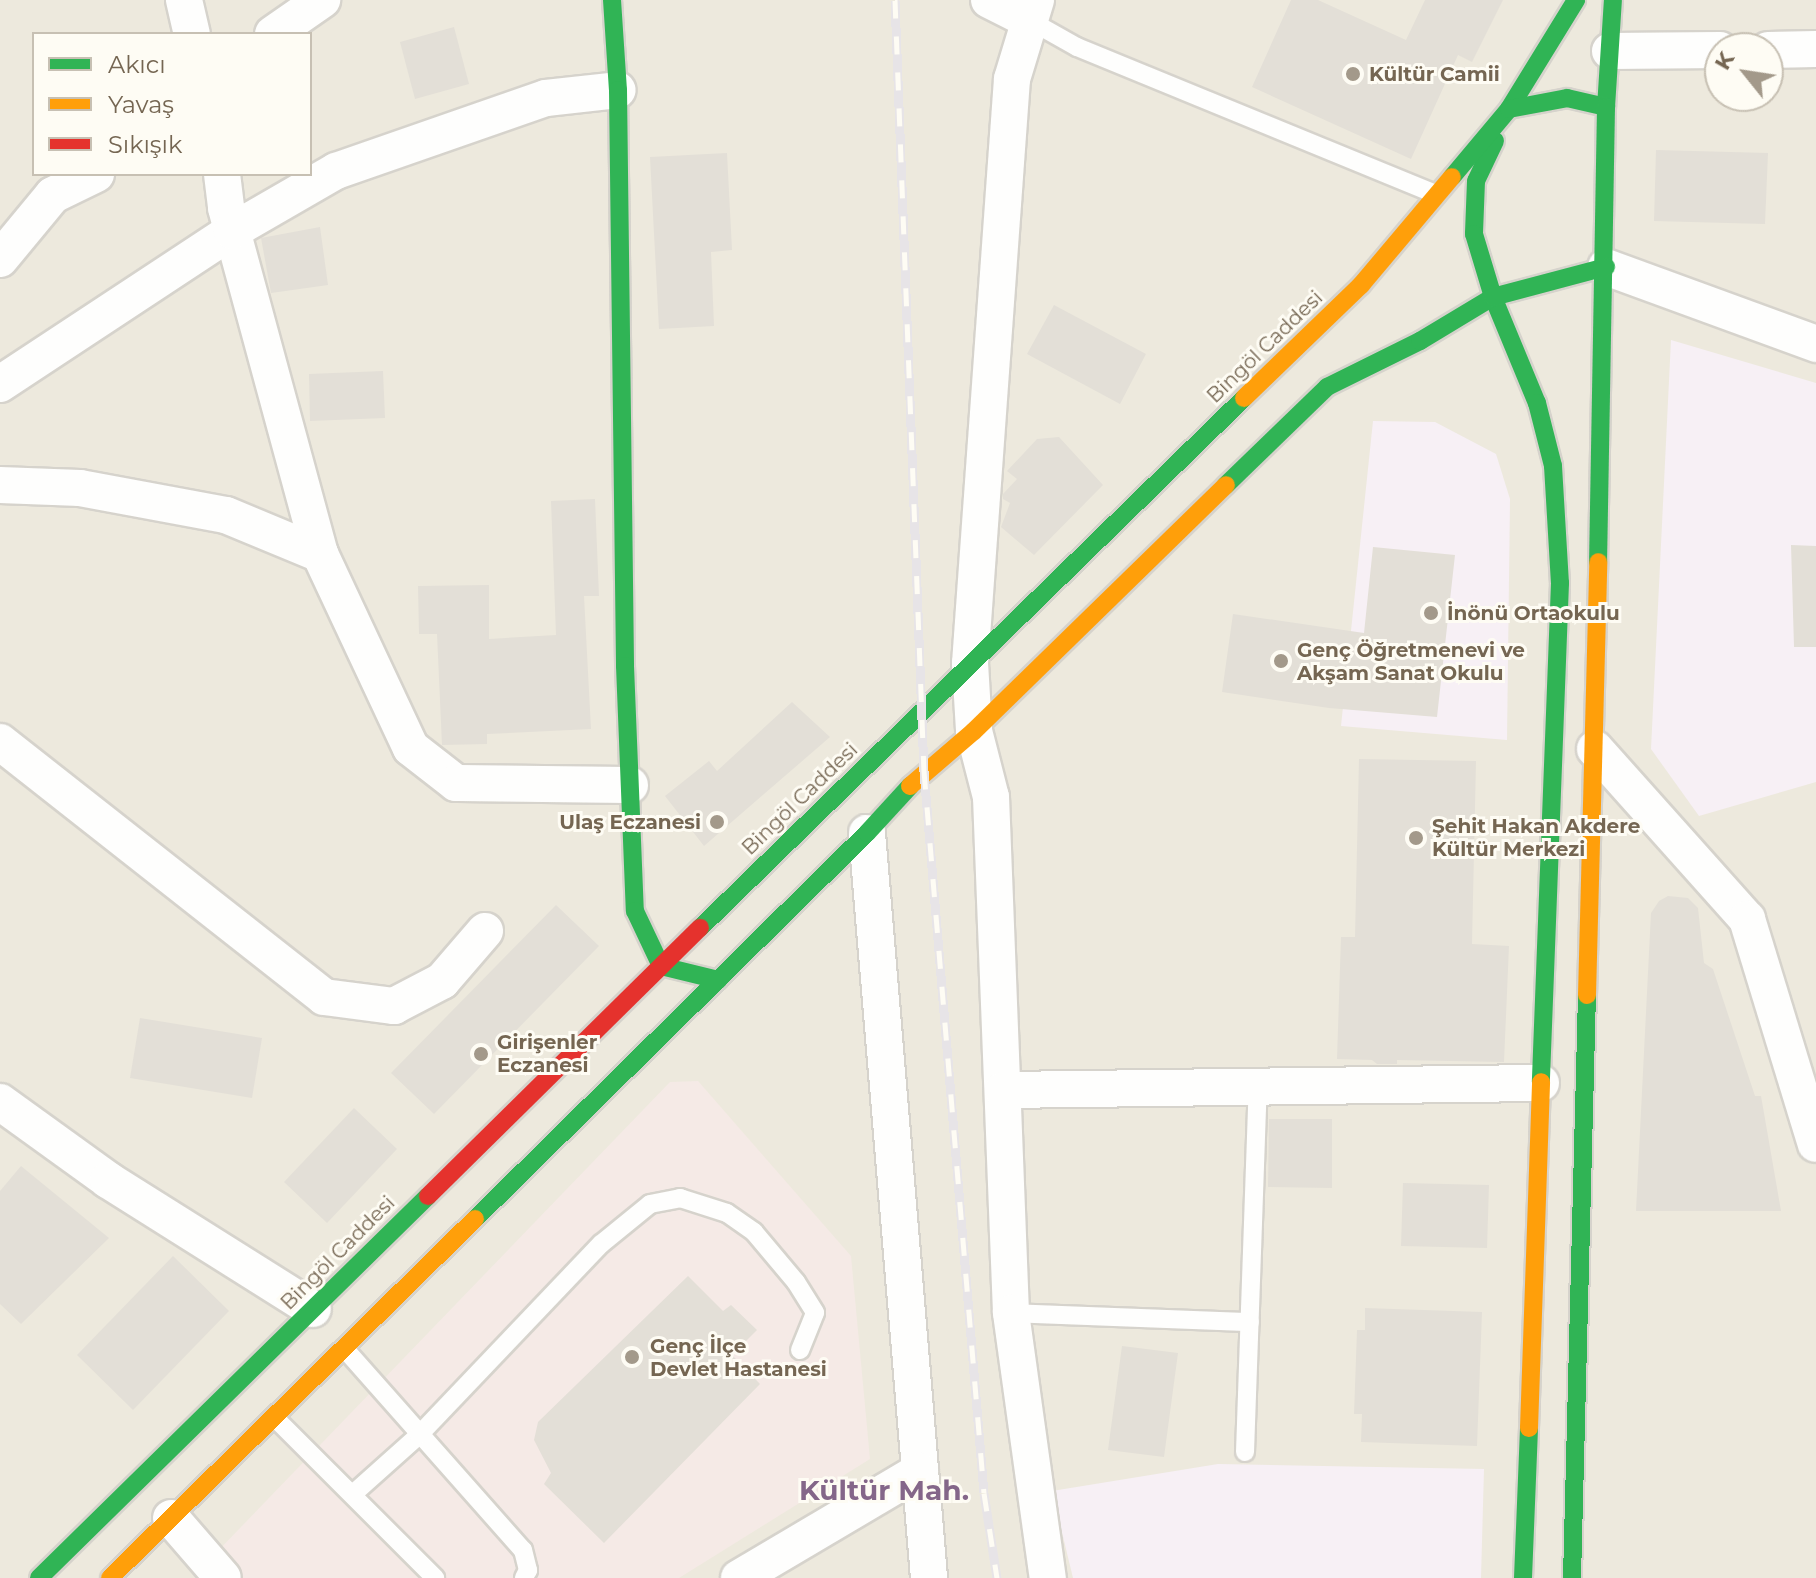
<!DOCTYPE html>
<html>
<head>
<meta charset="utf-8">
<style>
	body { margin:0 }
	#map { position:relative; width:1816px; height:1578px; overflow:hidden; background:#f8f7f1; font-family:Montserrat,sans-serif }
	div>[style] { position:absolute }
	.residential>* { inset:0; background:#ede9dd }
	.education>* { inset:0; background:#f7f0f5 }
	.medical>* { inset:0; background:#f5eae6 }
	.building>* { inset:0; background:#e3dfd7 }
	.roads { filter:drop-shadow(2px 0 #d6d3cc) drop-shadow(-2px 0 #d6d3cc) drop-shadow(0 2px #d6d3cc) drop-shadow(0 -2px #d6d3cc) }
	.lane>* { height:18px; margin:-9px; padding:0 9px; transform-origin:9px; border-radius:9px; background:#fefefd }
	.street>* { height:36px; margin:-18px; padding:0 18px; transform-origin:18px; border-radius:18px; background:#fefefd }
	.fast>* { height:18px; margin:-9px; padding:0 9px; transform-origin:9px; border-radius:9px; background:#30b455 }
	.slow>* { height:18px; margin:-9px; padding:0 9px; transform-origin:9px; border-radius:9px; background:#ff9f0a }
	.jam>* { height:18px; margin:-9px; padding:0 9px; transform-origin:9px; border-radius:9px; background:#e5322d }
	.rail>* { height:9px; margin-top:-4.5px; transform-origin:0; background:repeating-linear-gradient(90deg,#fefcf4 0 18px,#e7e4e7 0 36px); box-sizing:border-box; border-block:2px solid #e7e4e7 }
	.dots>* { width:22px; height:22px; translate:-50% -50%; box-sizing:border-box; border:4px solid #fefcf4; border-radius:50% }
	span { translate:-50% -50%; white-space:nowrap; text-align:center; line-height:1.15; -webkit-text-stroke:6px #fefcf4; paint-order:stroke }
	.poi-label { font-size:20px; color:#756652; font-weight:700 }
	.left { translate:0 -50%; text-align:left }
	.right { translate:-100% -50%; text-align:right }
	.street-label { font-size:20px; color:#756652 }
	.district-label { font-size:28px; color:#846689; font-weight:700 }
	.legend { position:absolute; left:32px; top:32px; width:280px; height:144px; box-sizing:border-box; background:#fefcf4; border:2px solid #c7c0b3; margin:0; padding:10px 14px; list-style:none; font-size:24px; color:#756652 }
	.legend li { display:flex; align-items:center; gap:16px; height:40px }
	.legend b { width:40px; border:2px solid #c7c0b3 }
	.north { position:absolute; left:1704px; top:32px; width:80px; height:80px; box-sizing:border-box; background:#fefcf4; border:2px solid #c7c0b3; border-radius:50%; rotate:300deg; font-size:22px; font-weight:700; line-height:32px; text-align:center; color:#756652 }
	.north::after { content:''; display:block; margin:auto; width:28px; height:36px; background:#a3998a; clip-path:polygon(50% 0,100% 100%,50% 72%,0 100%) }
</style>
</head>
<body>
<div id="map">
	<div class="residential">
		<div style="clip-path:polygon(evenodd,0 0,1816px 0,1816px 1578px,0 1578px,0 0,34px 34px,310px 34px,310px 174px,34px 174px,34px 34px,0 0,1720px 48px,1768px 48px,1768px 96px,1720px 96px,1720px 48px)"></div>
	</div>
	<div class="education">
		<div style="clip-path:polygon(1671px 340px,1816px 383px,1816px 782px,1699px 816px,1651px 749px)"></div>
		<div style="clip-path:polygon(1373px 421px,1435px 422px,1496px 454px,1510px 499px,1507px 740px,1341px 726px)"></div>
		<div style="clip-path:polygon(1218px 1464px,1484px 1469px,1481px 1578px,1073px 1578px,1052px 1491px)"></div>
	</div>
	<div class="medical">
		<div style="clip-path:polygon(698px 1081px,851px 1256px,870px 1459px,679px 1578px,234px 1578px,214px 1555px,670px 1082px)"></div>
	</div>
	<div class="building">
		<div style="clip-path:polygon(1291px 0,1318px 0,1406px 40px,1425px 0,1503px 0,1472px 62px,1458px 55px,1411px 159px,1252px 87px)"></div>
		<div style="clip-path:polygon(454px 27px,469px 84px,415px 99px,400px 42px)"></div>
		<div style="clip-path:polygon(1656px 150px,1768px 153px,1765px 224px,1654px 221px)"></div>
		<div style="clip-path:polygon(727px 153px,732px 250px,711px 252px,714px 326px,659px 329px,650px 157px)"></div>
		<div style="clip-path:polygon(320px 227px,328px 285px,271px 293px,261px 238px)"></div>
		<div style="clip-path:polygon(1054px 305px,1146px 354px,1120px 404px,1027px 354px)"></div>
		<div style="clip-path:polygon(383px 371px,385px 418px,310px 421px,309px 374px)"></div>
		<div style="clip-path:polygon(1059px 437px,1103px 485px,1034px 555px,1001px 527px,1010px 503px,1003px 499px,1003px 494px,1017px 479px,1007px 471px,1037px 439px)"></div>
		<div style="clip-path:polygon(595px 499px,599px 596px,584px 596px,591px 729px,487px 734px,487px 744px,442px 745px,437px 634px,419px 634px,418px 586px,489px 585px,489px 639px,556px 635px,551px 501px)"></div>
		<div style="clip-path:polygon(1791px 545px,1816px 546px,1816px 647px,1794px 647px)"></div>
		<div style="clip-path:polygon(1373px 547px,1455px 555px,1437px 717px,1329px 708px,1222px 692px,1233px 614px,1364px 633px)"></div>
		<div style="clip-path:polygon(792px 702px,830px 737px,704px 846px,665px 796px,709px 761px,717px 771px)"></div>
		<div style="clip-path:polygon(1359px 759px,1476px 761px,1472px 944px,1509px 946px,1504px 1062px,1397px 1060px,1397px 1064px,1377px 1064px,1372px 1060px,1337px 1059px,1341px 937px,1355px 937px)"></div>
		<div style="clip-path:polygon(1668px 896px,1688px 898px,1698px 908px,1704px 963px,1713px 969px,1755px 1096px,1761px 1096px,1781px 1211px,1636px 1211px,1651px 913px,1659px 901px)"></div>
		<div style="clip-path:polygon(556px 905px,599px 946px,434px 1114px,391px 1073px)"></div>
		<div style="clip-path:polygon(140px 1018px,262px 1038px,252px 1098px,130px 1078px)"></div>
		<div style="clip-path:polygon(354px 1108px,397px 1149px,327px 1223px,284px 1182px)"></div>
		<div style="clip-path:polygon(1269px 1119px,1332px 1119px,1332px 1188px,1268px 1187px)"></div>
		<div style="clip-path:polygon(21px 1166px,109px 1238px,21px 1324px,0 1304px,0 1191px)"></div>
		<div style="clip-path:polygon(1403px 1183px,1489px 1185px,1487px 1248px,1401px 1246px)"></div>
		<div style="clip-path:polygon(173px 1256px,229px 1311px,133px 1410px,77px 1355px)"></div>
		<div style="clip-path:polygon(688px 1276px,723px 1311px,731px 1305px,757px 1330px,732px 1355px,760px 1384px,604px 1543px,544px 1484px,551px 1473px,534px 1440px,538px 1422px)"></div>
		<div style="clip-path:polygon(1365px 1308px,1482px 1312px,1477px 1446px,1361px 1442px,1362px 1414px,1354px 1414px,1357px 1330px,1365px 1330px)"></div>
		<div style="clip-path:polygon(1122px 1346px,1178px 1353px,1164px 1457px,1108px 1450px)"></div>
	</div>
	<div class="roads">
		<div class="lane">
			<div style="left:1029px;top:20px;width:55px;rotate:29.4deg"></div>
			<div style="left:1077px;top:47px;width:389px;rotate:22.3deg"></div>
			<div style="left:1011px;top:1313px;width:239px;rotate:2.2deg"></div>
			<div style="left:344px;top:1348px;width:270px;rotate:48.5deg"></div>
			<div style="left:523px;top:1550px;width:21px;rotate:76deg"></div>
			<div style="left:528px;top:1570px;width:9px;rotate:117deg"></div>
			<div style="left:274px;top:1417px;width:228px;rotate:45deg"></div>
			<div style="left:1245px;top:1452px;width:366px;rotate:-88deg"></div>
			<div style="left:353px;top:1494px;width:89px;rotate:-41.8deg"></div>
			<div style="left:419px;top:1435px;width:264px;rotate:-46.4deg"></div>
			<div style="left:601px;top:1244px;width:63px;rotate:-39.2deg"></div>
			<div style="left:650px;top:1204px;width:31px;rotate:-11deg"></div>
			<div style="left:680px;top:1198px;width:49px;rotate:17.7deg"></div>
			<div style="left:727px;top:1213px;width:33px;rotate:35deg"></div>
			<div style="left:754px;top:1232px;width:65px;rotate:50deg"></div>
			<div style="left:796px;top:1282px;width:36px;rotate:58deg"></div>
			<div style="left:815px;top:1313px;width:40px;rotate:112deg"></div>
		</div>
		<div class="street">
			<div style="left:184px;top:0;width:35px;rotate:77deg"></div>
			<div style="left:989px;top:0;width:45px;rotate:26.6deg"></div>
			<div style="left:1036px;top:0;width:83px;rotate:106.9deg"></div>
			<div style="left:1012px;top:79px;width:586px;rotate:94.11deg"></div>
			<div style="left:970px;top:663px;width:68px;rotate:86.6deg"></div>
			<div style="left:974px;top:731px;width:68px;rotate:75.6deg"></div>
			<div style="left:991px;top:797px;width:516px;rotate:87.78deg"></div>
			<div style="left:1011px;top:1313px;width:268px;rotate:82.1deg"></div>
			<div style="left:273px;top:34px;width:60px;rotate:-34.8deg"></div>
			<div style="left:1768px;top:50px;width:48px;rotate:-1.2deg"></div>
			<div style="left:1610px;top:51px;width:110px;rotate:-0.5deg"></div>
			<div style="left:222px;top:174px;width:34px;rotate:83deg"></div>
			<div style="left:226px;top:208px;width:359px;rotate:74.8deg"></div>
			<div style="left:320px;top:554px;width:214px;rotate:64.9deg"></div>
			<div style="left:411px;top:748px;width:57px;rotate:37.9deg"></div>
			<div style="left:456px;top:783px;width:174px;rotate:0.7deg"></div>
			<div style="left:0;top:259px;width:83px;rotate:-50.4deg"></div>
			<div style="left:53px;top:195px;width:48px;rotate:-26deg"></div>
			<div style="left:1606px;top:267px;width:224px;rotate:20.1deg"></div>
			<div style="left:0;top:384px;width:278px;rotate:-33.4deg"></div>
			<div style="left:232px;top:231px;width:120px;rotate:-30deg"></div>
			<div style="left:336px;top:171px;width:222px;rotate:-19.2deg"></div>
			<div style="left:546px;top:98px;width:72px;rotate:-6.3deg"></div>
			<div style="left:0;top:485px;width:80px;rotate:2.1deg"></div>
			<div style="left:80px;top:488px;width:148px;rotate:10.5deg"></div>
			<div style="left:226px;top:515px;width:102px;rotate:22.5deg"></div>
			<div style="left:0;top:742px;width:412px;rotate:38.2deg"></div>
			<div style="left:324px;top:997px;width:71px;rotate:7.3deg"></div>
			<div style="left:394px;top:1006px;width:54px;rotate:-27.5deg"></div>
			<div style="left:442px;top:981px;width:66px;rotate:-49.3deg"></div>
			<div style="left:1595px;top:749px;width:228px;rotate:48.2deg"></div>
			<div style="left:1747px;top:919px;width:235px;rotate:73deg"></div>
			<div style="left:867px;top:833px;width:748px;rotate:85.24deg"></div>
			<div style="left:1003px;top:1090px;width:538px;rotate:-0.75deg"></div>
			<div style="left:0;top:1102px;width:133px;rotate:35.8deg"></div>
			<div style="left:108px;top:1180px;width:242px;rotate:32.2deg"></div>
			<div style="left:171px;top:1518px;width:79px;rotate:49.1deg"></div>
			<div style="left:739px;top:1578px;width:210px;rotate:-30.6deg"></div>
		</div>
		<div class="fast">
			<div style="left:612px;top:0;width:90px;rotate:86.2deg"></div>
			<div style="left:618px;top:90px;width:576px;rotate:89.3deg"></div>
			<div style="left:625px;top:666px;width:245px;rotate:87.7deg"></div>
			<div style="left:635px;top:911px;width:61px;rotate:64.7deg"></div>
			<div style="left:661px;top:966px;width:59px;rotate:13.8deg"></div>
			<div style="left:1606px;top:107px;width:107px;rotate:-86.3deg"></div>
			<div style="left:1509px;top:109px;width:128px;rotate:-58.4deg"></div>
			<div style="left:1495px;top:141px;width:44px;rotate:115.4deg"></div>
			<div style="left:1476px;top:181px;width:53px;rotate:92.2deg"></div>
			<div style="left:1474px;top:234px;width:66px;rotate:73.2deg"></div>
			<div style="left:1493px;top:297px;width:115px;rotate:67.5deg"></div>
			<div style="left:1537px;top:403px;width:65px;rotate:75.7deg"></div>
			<div style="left:1553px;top:466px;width:117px;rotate:86.6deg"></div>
			<div style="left:1560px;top:583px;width:499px;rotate:92.2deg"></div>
			<div style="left:1452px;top:177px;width:89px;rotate:-50deg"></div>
			<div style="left:1509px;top:109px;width:59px;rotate:-10.7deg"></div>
			<div style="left:1567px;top:98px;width:40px;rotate:13deg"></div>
			<div style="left:1606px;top:107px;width:455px;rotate:91deg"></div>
			<div style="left:1226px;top:485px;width:141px;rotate:-44.1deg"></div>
			<div style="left:1327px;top:387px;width:104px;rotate:-26.3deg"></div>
			<div style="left:1420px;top:341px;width:85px;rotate:-31.1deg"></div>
			<div style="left:1493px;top:297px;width:117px;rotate:-14.9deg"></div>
			<div style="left:700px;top:928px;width:759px;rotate:-44.25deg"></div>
			<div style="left:475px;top:1219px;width:550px;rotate:-44.56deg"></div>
			<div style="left:867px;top:833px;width:64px;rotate:-47.5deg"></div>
			<div style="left:39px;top:1578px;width:545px;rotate:-44.48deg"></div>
			<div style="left:1523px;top:1578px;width:150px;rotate:-87.7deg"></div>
			<div style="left:1572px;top:1578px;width:583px;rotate:-88.53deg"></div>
		</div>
		<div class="slow">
			<div style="left:1244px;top:398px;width:163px;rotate:-44deg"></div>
			<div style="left:1361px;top:285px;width:141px;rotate:-49.9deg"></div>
			<div style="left:910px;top:786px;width:84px;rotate:-40.7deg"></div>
			<div style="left:974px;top:731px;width:352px;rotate:-44.3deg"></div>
			<div style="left:1587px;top:995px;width:433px;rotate:-88.5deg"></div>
			<div style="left:1529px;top:1428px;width:346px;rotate:-88deg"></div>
			<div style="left:110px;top:1578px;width:512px;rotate:-44.53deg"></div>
		</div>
		<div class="jam">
			<div style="left:428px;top:1196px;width:382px;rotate:-44.6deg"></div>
		</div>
	</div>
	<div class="rail">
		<div style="left:895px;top:0;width:772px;rotate:87.85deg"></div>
		<div style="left:924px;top:771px;width:724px;rotate:85.25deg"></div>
		<div style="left:984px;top:1493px;width:86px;rotate:81.3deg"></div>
	</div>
	<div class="dots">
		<div style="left:1353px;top:74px;background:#a3998a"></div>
		<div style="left:1431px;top:613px;background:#a3998a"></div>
		<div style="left:1281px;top:661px;background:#a3998a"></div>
		<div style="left:717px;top:822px;background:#a3998a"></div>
		<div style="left:1416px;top:838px;background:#a3998a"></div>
		<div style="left:481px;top:1054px;background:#a3998a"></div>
		<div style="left:632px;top:1357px;background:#a3998a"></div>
	</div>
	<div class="poi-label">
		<span class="left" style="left:1369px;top:74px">Kültür Camii</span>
		<span class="left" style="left:1447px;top:613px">İnönü Ortaokulu</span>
		<span class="left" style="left:1297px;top:662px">Genç Öğretmenevi ve<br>Akşam Sanat Okulu</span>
		<span class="right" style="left:701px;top:822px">Ulaş Eczanesi</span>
		<span class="left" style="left:1432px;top:838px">Şehit Hakan Akdere<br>Kültür Merkezi</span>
		<span class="left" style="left:497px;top:1054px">Girişenler<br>Eczanesi</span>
		<span class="left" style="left:650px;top:1358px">Genç İlçe<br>Devlet Hastanesi</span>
	</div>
	<div class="street-label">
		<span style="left:1265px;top:347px;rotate:-44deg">Bingöl Caddesi</span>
		<span style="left:800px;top:799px;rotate:-44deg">Bingöl Caddesi</span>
		<span style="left:338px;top:1253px;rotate:-45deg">Bingöl Caddesi</span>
	</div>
	<div class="district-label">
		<span style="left:884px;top:1490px">Kültür Mah.</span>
	</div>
	<ul class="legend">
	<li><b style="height:10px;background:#30b455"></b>Akıcı</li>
	<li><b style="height:10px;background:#ff9f0a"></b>Yavaş</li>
	<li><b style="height:10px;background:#e5322d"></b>Sıkışık</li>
	</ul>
	<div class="north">K</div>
</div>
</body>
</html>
